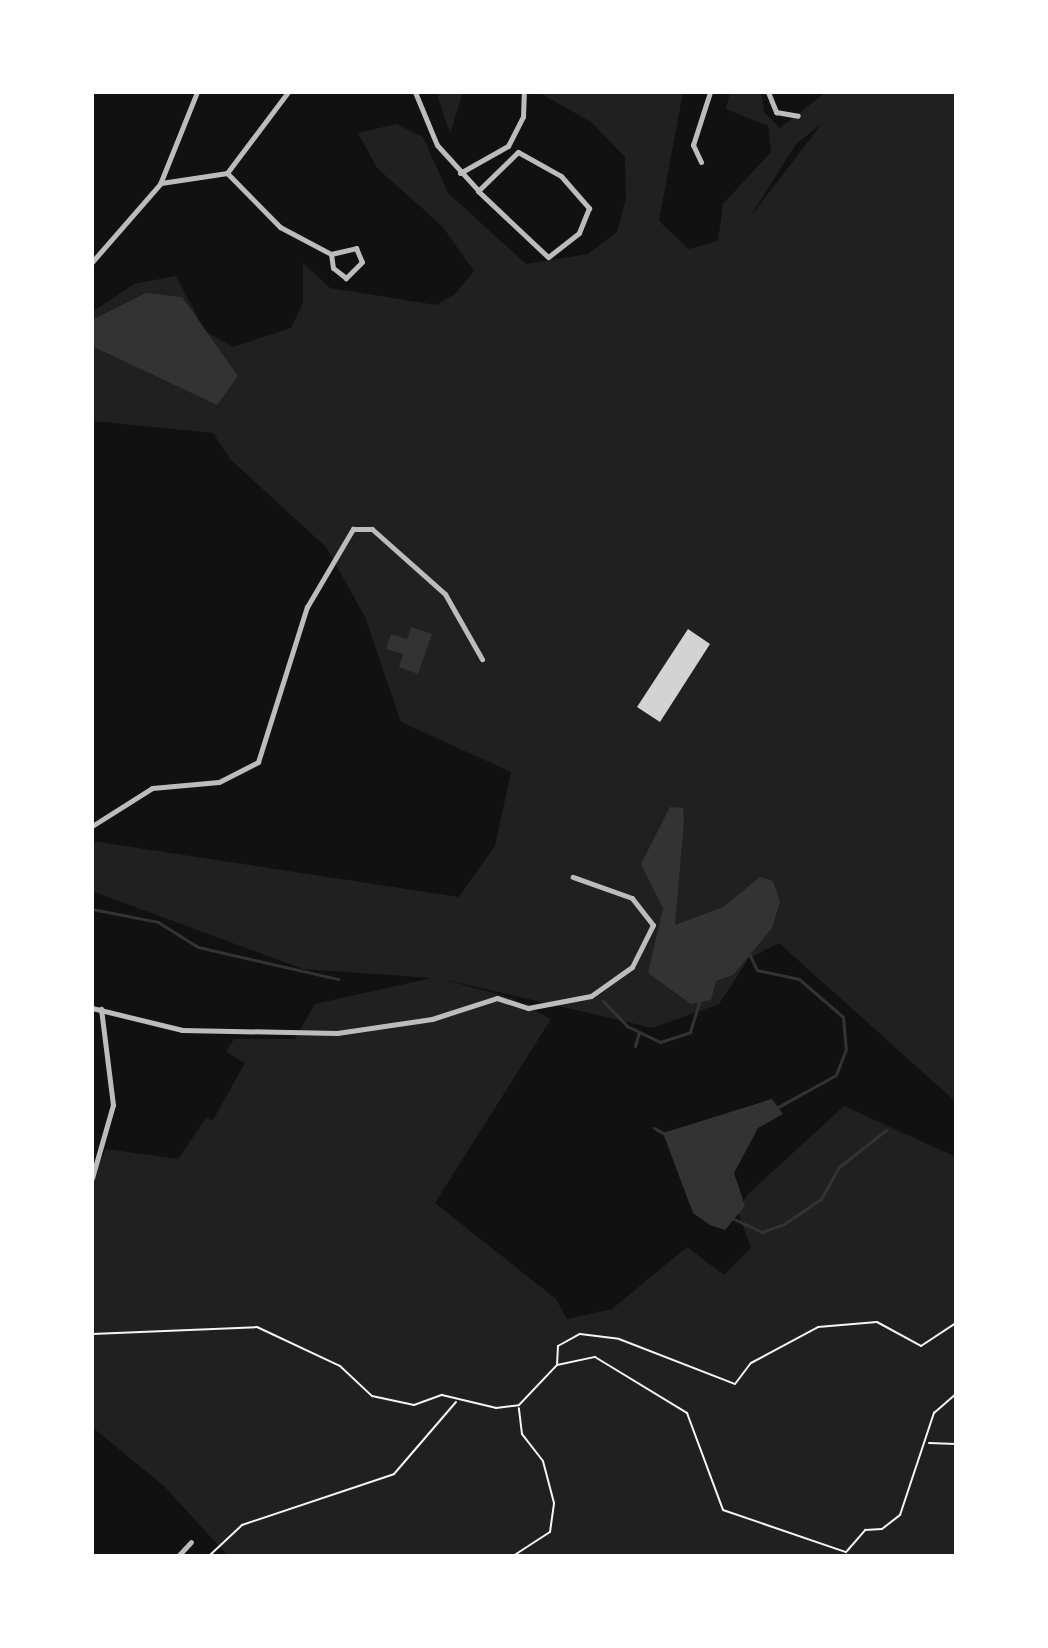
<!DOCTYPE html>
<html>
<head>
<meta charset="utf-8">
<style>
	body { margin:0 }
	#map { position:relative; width:1048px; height:1648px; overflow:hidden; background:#111; font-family:Quicksand,sans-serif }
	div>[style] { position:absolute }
	.green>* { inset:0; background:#202020 }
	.water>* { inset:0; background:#333 }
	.stream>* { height:3px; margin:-1.5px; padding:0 1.5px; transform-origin:1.5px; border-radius:1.5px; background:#333 }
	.building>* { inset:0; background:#d3d3d3 }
	.path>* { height:2px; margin:-1px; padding:0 1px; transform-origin:1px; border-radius:1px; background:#f5f5f5 }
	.minor>* { height:5px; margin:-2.5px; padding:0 2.5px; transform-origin:2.5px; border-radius:2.5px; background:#bcbcbc }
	span { translate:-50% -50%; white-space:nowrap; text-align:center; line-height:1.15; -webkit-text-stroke:7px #fff; paint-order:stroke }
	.frame { position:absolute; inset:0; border:94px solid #fff; pointer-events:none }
</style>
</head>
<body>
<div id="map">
	<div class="green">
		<div style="clip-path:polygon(440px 92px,463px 92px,450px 133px,438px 98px)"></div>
		<div style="clip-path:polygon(evenodd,538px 92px,683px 92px,659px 221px,689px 249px,718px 241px,723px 204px,771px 152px,768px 126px,726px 109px,730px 92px,761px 92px,764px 112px,780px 128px,826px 92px,956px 92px,956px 1102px,779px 943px,749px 958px,719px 1004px,653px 1028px,442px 979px,511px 998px,551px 1019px,435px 1203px,556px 1299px,567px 1319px,612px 1309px,687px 1247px,724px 1275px,751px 1248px,738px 1212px,747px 1195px,844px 1106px,956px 1157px,956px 1556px,228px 1556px,165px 1487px,92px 1427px,92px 1178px,106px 1149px,178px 1159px,206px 1118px,213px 1120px,245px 1063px,226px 1052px,234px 1039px,295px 1039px,315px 1004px,432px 978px,303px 969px,92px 891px,92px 841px,459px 897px,495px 846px,511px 772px,401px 722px,365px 617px,326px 547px,230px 459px,213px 433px,92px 421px,92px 312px,134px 284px,176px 276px,205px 331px,233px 347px,291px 328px,303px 302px,303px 263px,330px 288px,436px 305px,455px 294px,474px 271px,442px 226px,377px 168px,358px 133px,396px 124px,423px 137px,448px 193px,526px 264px,588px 254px,617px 232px,626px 199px,625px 157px,591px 122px,538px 92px,820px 125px,820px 126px,748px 220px,796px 144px,820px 125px)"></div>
	</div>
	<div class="water">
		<div style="clip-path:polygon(146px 293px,182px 297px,238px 376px,217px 405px,92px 346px,92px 320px)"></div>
		<div style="clip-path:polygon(411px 627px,432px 634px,418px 674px,399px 667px,403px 654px,386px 649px,391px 634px,407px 639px)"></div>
		<div style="clip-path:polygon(670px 807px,683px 808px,684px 820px,675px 925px,723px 907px,760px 877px,773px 881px,780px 902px,772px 928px,733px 975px,716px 981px,711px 1000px,691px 1004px,648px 973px,663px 908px,641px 864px)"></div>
		<div style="clip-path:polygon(772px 1099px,783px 1114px,758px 1128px,734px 1173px,745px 1206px,725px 1230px,710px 1225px,693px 1213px,663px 1133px)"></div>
	</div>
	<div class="stream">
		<div style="left:92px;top:909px;width:67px;rotate:11.1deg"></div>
		<div style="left:158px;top:922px;width:47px;rotate:32deg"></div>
		<div style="left:198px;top:947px;width:144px;rotate:12.9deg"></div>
		<div style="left:748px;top:951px;width:21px;rotate:65deg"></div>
		<div style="left:757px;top:970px;width:43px;rotate:12.1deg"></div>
		<div style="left:799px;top:979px;width:58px;rotate:40.8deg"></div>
		<div style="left:843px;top:1017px;width:32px;rotate:85deg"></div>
		<div style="left:846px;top:1049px;width:28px;rotate:111deg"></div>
		<div style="left:836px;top:1075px;width:66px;rotate:151.1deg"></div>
		<div style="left:603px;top:1001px;width:35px;rotate:46deg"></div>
		<div style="left:627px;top:1026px;width:37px;rotate:26deg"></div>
		<div style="left:660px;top:1042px;width:32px;rotate:-18deg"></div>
		<div style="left:690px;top:1032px;width:31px;rotate:-73deg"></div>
		<div style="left:635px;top:1046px;width:15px;rotate:-74deg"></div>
		<div style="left:654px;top:1128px;width:10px;rotate:29deg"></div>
		<div style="left:734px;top:1219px;width:31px;rotate:25deg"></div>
		<div style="left:762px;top:1232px;width:23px;rotate:-20deg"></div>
		<div style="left:784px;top:1224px;width:45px;rotate:-34deg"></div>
		<div style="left:821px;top:1199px;width:37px;rotate:-61deg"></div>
		<div style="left:839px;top:1167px;width:60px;rotate:-38.2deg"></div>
	</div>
	<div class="building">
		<div style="clip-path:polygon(688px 629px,710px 644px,660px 722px,637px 707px)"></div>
	</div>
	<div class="path">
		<div style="left:92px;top:1334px;width:165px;rotate:-2.4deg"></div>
		<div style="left:257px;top:1327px;width:92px;rotate:25.2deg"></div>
		<div style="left:340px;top:1366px;width:44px;rotate:43.2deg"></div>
		<div style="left:372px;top:1396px;width:43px;rotate:12.1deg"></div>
		<div style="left:414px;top:1405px;width:30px;rotate:-20deg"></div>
		<div style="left:442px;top:1395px;width:56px;rotate:13.5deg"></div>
		<div style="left:496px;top:1408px;width:23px;rotate:-7deg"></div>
		<div style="left:519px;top:1405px;width:55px;rotate:-46.5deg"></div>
		<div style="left:557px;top:1365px;width:39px;rotate:-12deg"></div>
		<div style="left:595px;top:1357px;width:108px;rotate:31.3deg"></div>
		<div style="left:687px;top:1413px;width:103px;rotate:69.6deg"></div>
		<div style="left:723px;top:1510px;width:130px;rotate:18.9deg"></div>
		<div style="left:557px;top:1365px;width:19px;rotate:-87deg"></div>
		<div style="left:558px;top:1346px;width:25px;rotate:-29deg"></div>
		<div style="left:580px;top:1334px;width:39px;rotate:7deg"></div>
		<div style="left:619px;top:1339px;width:124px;rotate:21.2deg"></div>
		<div style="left:735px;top:1384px;width:26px;rotate:-53deg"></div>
		<div style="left:751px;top:1363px;width:76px;rotate:-28.2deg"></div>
		<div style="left:818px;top:1327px;width:59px;rotate:-4.8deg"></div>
		<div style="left:877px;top:1322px;width:50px;rotate:28.6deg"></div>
		<div style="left:921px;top:1346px;width:42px;rotate:-33.3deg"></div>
		<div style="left:929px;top:1443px;width:27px;rotate:2deg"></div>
		<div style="left:847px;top:1551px;width:28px;rotate:-49deg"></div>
		<div style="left:865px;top:1530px;width:17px;rotate:-3deg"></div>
		<div style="left:882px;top:1529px;width:23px;rotate:-38deg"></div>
		<div style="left:900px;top:1515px;width:108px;rotate:-71.6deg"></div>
		<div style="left:934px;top:1413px;width:29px;rotate:-41deg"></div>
		<div style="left:209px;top:1556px;width:45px;rotate:-43.2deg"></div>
		<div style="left:242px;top:1525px;width:160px;rotate:-18.5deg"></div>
		<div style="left:394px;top:1474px;width:95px;rotate:-49.3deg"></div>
		<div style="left:513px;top:1556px;width:44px;rotate:-33deg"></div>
		<div style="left:550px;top:1532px;width:29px;rotate:-82deg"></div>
		<div style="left:554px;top:1503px;width:43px;rotate:-104.7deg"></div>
		<div style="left:543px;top:1461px;width:34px;rotate:-128deg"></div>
		<div style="left:522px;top:1434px;width:26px;rotate:-97deg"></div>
	</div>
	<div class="minor">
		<div style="left:415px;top:92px;width:57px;rotate:67.5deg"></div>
		<div style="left:437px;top:145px;width:61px;rotate:47.7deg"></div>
		<div style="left:768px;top:92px;width:22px;rotate:68deg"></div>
		<div style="left:776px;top:112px;width:22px;rotate:10deg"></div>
		<div style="left:518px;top:152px;width:49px;rotate:29.2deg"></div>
		<div style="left:561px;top:176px;width:43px;rotate:48.8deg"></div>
		<div style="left:589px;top:208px;width:27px;rotate:112deg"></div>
		<div style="left:579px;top:233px;width:39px;rotate:142deg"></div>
		<div style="left:548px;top:257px;width:96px;rotate:-136.7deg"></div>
		<div style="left:478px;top:191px;width:56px;rotate:-44.3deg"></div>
		<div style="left:701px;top:162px;width:19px;rotate:-115deg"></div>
		<div style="left:693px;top:145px;width:56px;rotate:-72.2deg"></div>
		<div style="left:227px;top:173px;width:76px;rotate:45.5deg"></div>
		<div style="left:280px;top:227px;width:58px;rotate:27.9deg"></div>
		<div style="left:331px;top:254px;width:26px;rotate:-13deg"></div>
		<div style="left:356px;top:248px;width:15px;rotate:67deg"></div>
		<div style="left:362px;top:262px;width:23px;rotate:135deg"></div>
		<div style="left:346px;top:278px;width:16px;rotate:-142deg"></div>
		<div style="left:333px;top:268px;width:14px;rotate:-98deg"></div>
		<div style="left:460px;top:173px;width:55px;rotate:-29.4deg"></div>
		<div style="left:508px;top:146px;width:33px;rotate:-63deg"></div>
		<div style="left:523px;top:117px;width:25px;rotate:-88deg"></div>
		<div style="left:161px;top:183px;width:67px;rotate:-8.6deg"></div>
		<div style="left:227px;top:173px;width:101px;rotate:-53deg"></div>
		<div style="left:92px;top:262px;width:103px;rotate:-48.9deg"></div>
		<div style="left:160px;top:184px;width:99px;rotate:-68.1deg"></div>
		<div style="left:92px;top:826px;width:71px;rotate:-32.3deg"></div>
		<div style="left:152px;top:788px;width:67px;rotate:-5.1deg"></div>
		<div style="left:219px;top:782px;width:44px;rotate:-27.1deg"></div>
		<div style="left:258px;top:762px;width:163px;rotate:-72.5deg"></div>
		<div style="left:307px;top:607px;width:91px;rotate:-59.5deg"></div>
		<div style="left:353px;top:529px;width:19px"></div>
		<div style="left:372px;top:529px;width:98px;rotate:41.7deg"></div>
		<div style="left:445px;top:594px;width:75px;rotate:60.4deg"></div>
		<div style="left:92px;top:1008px;width:93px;rotate:13.7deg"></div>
		<div style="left:182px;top:1030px;width:155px;rotate:1.1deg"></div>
		<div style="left:337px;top:1033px;width:96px;rotate:-8.4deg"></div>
		<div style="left:432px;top:1019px;width:68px;rotate:-17.9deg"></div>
		<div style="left:497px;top:998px;width:33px;rotate:18deg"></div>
		<div style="left:528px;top:1008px;width:64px;rotate:-10.8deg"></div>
		<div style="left:591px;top:996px;width:50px;rotate:-35.3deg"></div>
		<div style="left:632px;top:967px;width:47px;rotate:-63.4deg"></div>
		<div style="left:653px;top:925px;width:34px;rotate:-128deg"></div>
		<div style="left:632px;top:898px;width:63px;rotate:-160.4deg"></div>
		<div style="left:92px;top:1178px;width:76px;rotate:-74deg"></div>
		<div style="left:113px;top:1105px;width:97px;rotate:-97.1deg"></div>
		<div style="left:178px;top:1556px;width:19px;rotate:-47deg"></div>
	</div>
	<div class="frame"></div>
</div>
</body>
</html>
